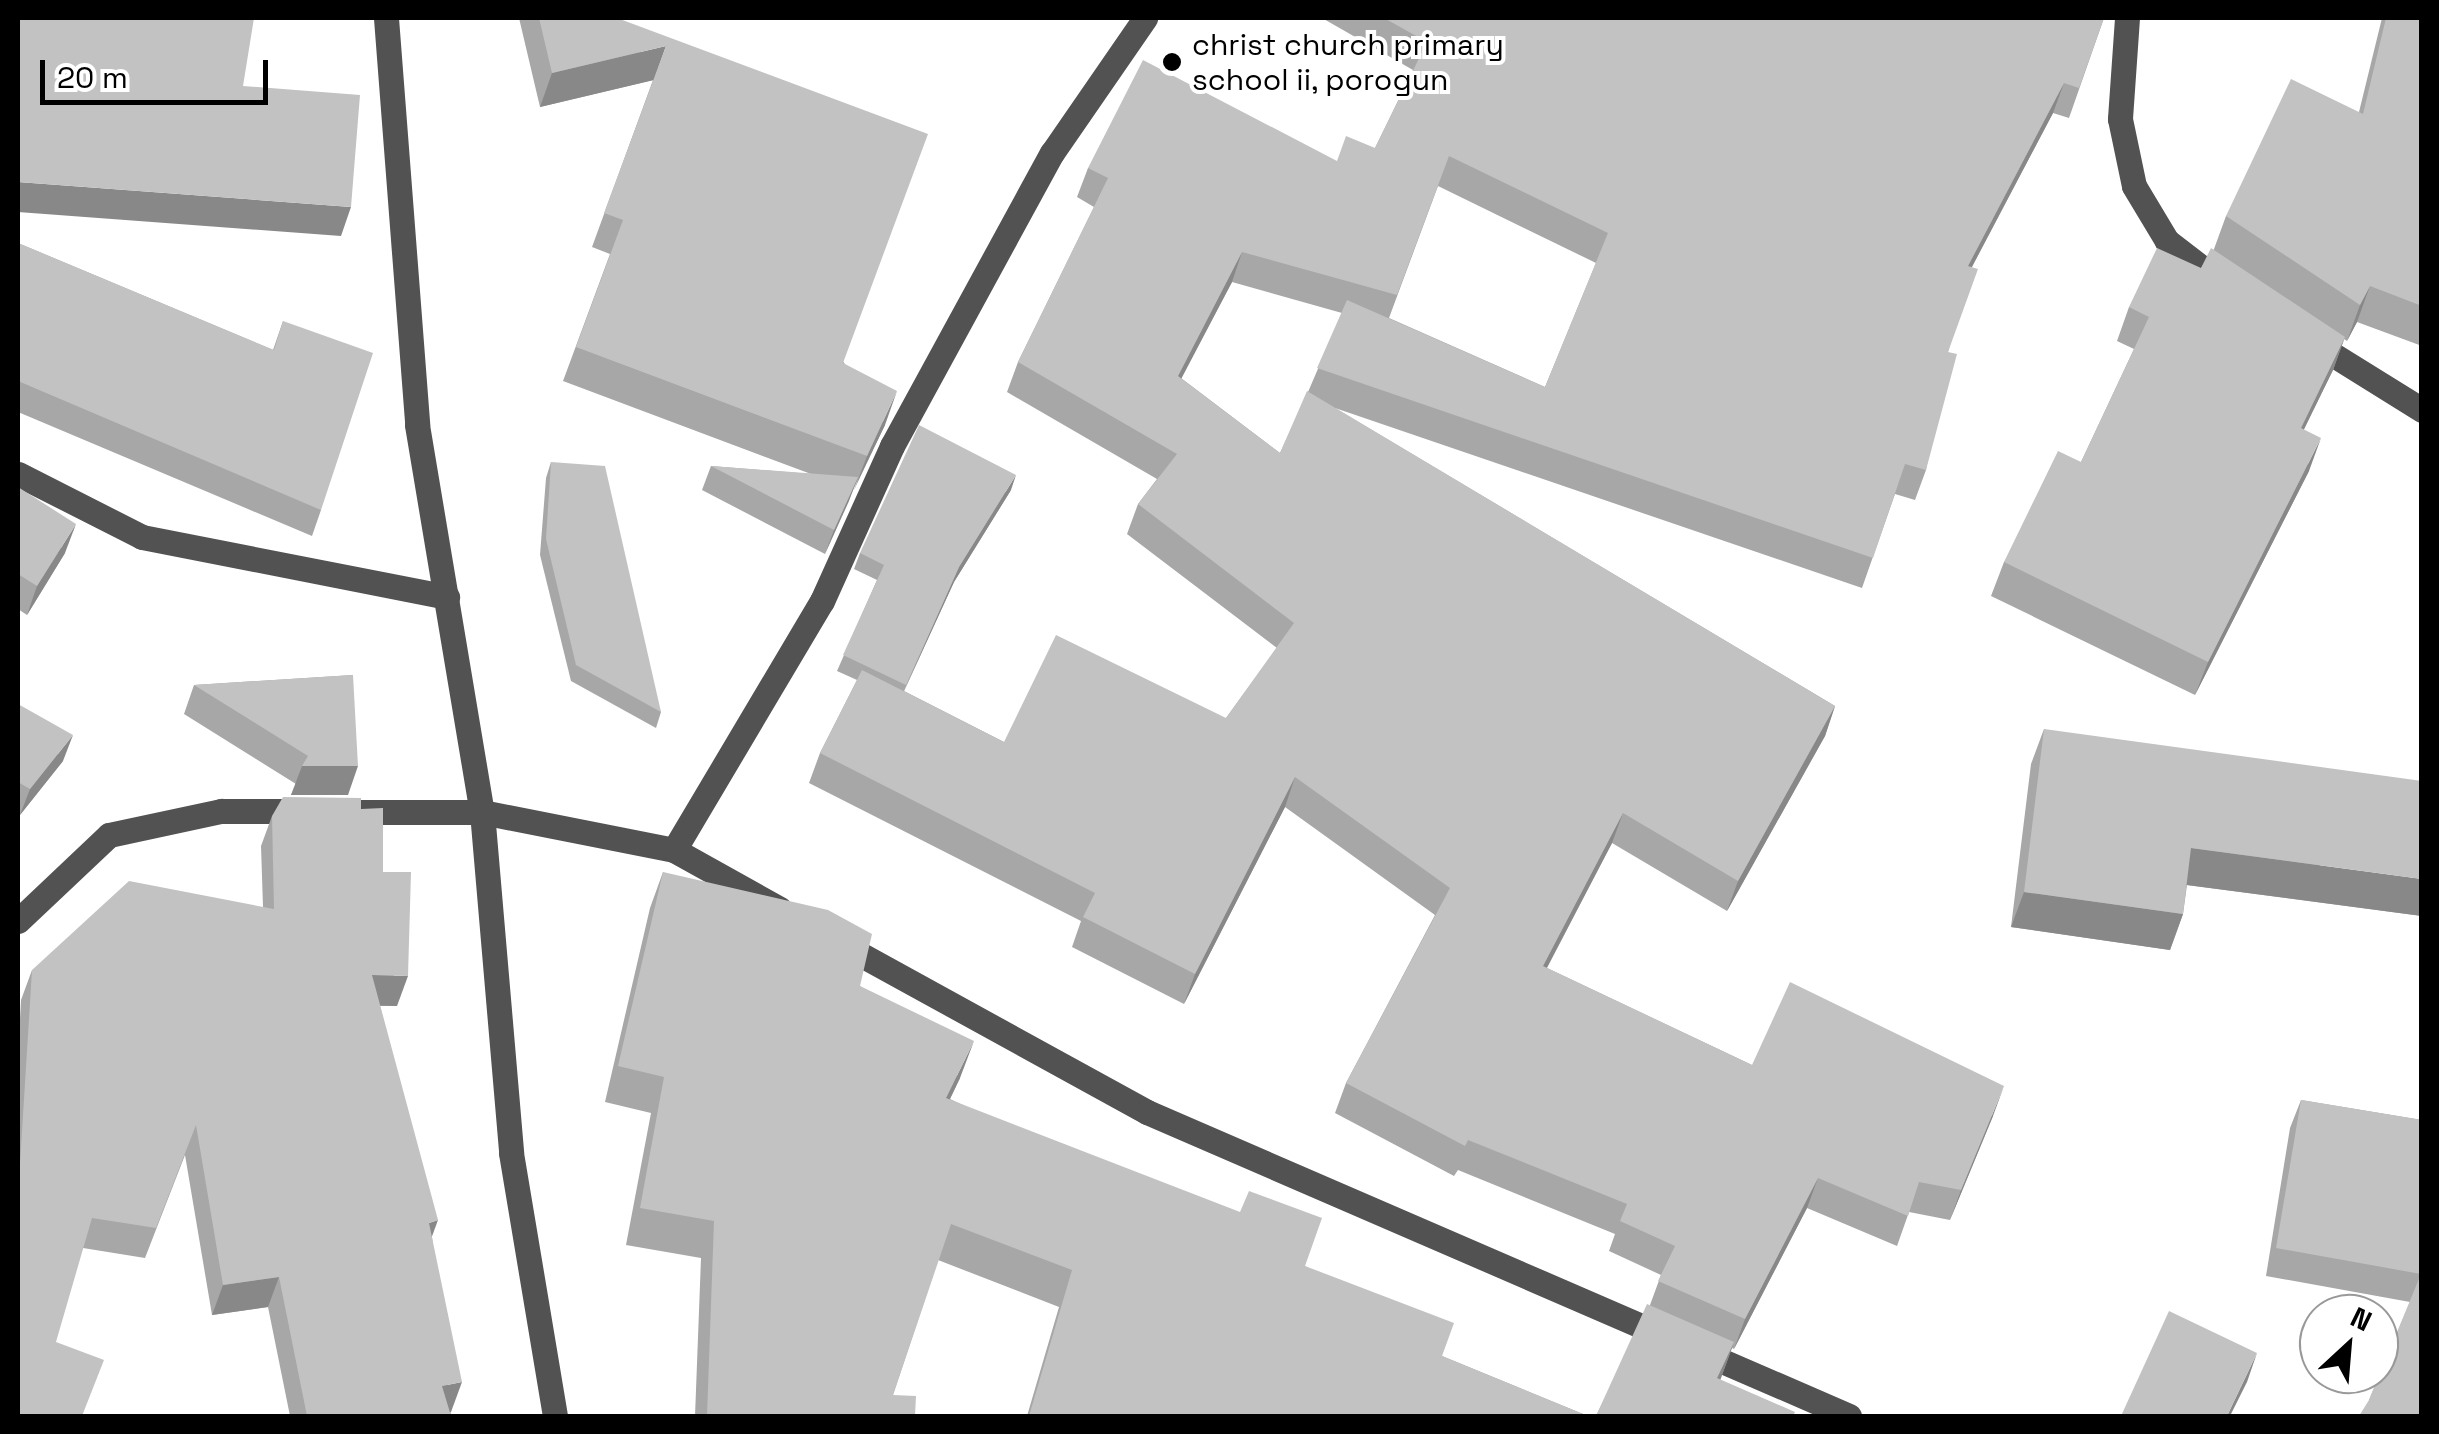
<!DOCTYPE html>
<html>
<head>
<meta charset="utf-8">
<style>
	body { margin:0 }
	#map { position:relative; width:2439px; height:1434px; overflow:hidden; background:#fff; font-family:"Space Grotesk",sans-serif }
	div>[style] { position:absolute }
	.minor>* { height:25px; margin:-12.5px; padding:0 12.5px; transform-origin:12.5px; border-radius:12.5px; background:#525252 }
	.wall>* { inset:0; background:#a7a7a7 }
	.shaded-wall>* { inset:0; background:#888 }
	.building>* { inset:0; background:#c2c2c2 }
	.dots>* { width:28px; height:28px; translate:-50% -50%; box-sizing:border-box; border:5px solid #fff; border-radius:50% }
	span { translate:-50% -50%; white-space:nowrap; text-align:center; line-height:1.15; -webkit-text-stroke:8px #fff; paint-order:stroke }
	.poi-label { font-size:30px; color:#000 }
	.left { translate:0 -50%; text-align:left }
	.frame { position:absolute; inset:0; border:20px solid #000; pointer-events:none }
	.north { position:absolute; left:2299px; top:1294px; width:100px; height:100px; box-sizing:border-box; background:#fff; border:2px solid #999; border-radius:50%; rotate:26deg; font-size:28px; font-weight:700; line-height:40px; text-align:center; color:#000 }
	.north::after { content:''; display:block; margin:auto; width:35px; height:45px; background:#000; clip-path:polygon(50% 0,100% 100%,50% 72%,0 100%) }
	.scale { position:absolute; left:40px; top:60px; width:228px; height:45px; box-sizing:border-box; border:5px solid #000; border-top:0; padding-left:12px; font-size:30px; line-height:35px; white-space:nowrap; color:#000; -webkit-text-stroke:8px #fff; paint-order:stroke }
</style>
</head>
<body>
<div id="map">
	<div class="minor">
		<div style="left:386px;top:18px;width:408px;rotate:85.6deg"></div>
		<div style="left:417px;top:425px;width:392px;rotate:80.5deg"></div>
		<div style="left:482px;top:812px;width:342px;rotate:85.1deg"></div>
		<div style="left:511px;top:1153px;width:267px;rotate:80.5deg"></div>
		<div style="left:2127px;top:18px;width:101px;rotate:94deg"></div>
		<div style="left:2120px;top:119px;width:68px;rotate:78.2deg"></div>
		<div style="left:2134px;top:186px;width:64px;rotate:59deg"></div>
		<div style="left:2167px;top:241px;width:76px;rotate:37.5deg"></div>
		<div style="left:2311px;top:341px;width:131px;rotate:31.9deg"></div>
		<div style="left:18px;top:474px;width:139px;rotate:26.9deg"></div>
		<div style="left:142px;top:537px;width:311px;rotate:11.1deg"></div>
		<div style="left:349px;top:812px;width:133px"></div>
		<div style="left:482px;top:812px;width:196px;rotate:11.2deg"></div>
		<div style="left:674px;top:850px;width:121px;rotate:29.1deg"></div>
		<div style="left:674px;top:850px;width:290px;rotate:-59.3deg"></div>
		<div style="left:822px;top:601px;width:170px;rotate:-65.7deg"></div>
		<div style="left:892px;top:446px;width:334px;rotate:-61.4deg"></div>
		<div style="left:1052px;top:153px;width:164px;rotate:-55.4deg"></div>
		<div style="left:18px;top:921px;width:125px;rotate:-43.4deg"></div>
		<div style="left:109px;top:835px;width:115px;rotate:-12.1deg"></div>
		<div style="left:221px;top:811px;width:88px"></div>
		<div style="left:836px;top:941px;width:355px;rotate:28.8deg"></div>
		<div style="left:1147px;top:1112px;width:765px;rotate:23.41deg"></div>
	</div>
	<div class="wall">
		<div style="clip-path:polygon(519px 18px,617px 18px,885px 425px,853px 490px,825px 554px,702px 490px,711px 466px,811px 474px,563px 381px,610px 254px,592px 247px,653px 80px,540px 107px)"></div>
		<div style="clip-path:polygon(evenodd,1322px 18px,2104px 18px,2069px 118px,2053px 113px,1972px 267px,1948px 352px,1926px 470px,1915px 500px,1895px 494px,1862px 588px,1335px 408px,1835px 706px,1825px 736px,1727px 911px,1612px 843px,1547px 968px,1752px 1065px,1993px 1116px,1950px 1220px,1909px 1212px,1897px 1246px,1807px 1208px,1734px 1349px,1732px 1348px,1720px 1380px,1596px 1416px,1650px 1305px,1661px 1275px,1609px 1251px,1615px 1234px,1458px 1170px,1454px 1176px,1335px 1113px,1346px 1083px,1435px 915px,1285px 807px,1184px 1004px,1072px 947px,1081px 921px,809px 783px,820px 753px,857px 680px,837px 671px,877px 580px,854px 569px,860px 553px,1011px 490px,954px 582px,904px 691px,1004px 742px,1226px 718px,1277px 648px,1127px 534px,1138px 504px,1157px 479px,1007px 392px,1018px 362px,1094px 207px,1077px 197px,1088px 168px,1337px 161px,1375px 148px,1413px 70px,1322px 18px,1438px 186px,1596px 263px,1545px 387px,1389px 318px,1438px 186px,1322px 18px,1232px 282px,1342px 313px,1308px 392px,1280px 453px,1181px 378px,1232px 282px)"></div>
		<div style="clip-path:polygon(2382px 18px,2422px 18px,2422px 346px,2357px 322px,2347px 341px,2344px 339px,2333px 370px,2304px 429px,2309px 471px,2195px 695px,1991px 596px,2004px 562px,2081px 462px,2134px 349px,2117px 341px,2129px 307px,2201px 268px,2214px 249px,2226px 216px,2359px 112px)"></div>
		<div style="clip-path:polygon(18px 243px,273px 350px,283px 321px,321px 510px,312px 536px,18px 412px)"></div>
		<div style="clip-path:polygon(551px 462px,661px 712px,656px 728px,571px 681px,540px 555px,546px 478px)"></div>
		<div style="clip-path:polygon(18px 487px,65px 553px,27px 615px,18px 609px)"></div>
		<div style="clip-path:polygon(353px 675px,348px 795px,291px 795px,296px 784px,184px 714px,194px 685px)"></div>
		<div style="clip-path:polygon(18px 704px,63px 761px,20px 815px,18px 814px)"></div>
		<div style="clip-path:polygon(2044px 729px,2422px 916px,2187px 885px,2183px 914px,2170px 950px,2011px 927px,2031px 764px)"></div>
		<div style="clip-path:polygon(361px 809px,383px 872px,397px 1006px,380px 1006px,432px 1237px,451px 1416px,290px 1416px,268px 1307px,212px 1315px,185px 1155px,145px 1258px,83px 1248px,18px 1416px,18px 1056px,21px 1000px,32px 970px,263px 907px,261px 846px,272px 816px)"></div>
		<div style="clip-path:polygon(663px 872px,860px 986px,960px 1078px,950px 1099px,1305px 1266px,1442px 1356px,1588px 1416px,1027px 1416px,1059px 1307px,938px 1260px,893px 1395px,915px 1416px,695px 1416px,701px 1258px,626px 1245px,651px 1113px,605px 1102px,650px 908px)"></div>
		<div style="clip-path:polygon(2301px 1100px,2422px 1120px,2422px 1416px,2369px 1400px,2410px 1302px,2266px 1276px,2290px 1128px)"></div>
	</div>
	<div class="shaded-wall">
		<div style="clip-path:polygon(666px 46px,654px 80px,540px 107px,552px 73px)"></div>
		<div style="clip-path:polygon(2064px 83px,2053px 113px,1957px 295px,1968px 266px)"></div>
		<div style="clip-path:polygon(18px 182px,351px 207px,341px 236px,18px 212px)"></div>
		<div style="clip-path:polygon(1242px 252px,1232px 282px,1167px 406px,1178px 376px)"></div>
		<div style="clip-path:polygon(2370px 286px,2357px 322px,2347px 341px,2360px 305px)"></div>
		<div style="clip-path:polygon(2345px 337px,2333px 370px,2288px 462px,2301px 428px)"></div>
		<div style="clip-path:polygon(897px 391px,885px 425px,854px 490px,867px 456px)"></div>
		<div style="clip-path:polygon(2321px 438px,2309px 471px,2195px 695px,2208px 662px)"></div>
		<div style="clip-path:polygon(1016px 475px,1011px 490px,954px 582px,900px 700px,959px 567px)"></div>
		<div style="clip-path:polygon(858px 477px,849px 501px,825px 554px,834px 530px)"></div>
		<div style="clip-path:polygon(76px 524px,65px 553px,27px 615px,37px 586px)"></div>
		<div style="clip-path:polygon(1835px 706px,1825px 736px,1727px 911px,1738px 881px)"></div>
		<div style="clip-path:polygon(73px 735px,63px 761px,20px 815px,30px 789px)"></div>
		<div style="clip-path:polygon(302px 766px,358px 766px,348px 795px,291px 795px)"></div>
		<div style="clip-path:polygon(1295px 777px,1285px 807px,1184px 1004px,1195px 974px)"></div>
		<div style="clip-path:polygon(1623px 813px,1612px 843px,1532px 996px,1543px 966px)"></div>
		<div style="clip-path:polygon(2191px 848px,2422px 879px,2422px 916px,2179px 884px)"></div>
		<div style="clip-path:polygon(2024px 892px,2183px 914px,2170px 950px,2011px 927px)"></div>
		<div style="clip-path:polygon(372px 975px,408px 976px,397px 1006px,361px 1005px)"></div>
		<div style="clip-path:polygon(974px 1041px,960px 1078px,933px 1134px,946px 1098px)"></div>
		<div style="clip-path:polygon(2004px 1086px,1993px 1116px,1950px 1220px,1961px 1190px)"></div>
		<div style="clip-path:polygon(1818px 1178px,1807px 1208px,1734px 1349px,1745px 1319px)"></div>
		<div style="clip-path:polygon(438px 1220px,427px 1250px,429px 1223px)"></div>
		<div style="clip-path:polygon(279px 1277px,268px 1307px,212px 1315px,223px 1285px)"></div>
		<div style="clip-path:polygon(1734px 1342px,1721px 1378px,1704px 1415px,1717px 1378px)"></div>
		<div style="clip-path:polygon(2257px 1353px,2247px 1382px,2230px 1416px,2227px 1416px)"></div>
		<div style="clip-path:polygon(462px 1382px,451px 1412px,431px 1416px,442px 1386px)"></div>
	</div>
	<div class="building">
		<div style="clip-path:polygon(18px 18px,254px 18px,243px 86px,360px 95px,351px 207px,18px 182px)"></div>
		<div style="clip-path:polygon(539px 18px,617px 18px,928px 134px,843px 363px,897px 391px,867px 456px,576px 347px,623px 220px,604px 213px,666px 46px,552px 73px)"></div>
		<div style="clip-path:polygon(1384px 18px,2104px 18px,2079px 88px,2064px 83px,1968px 266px,1978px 269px,1948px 352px,1957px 354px,1926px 470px,1905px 464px,1873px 558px,1317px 368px,1347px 300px,1545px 387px,1608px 233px,1449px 156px,1397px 295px,1242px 252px,1178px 376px,1280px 453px,1307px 391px,1835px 706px,1738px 881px,1623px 813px,1543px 966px,1752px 1065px,1790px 982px,2004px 1086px,1961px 1190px,1919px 1182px,1908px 1216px,1818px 1178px,1745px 1319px,1658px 1281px,1675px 1246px,1620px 1221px,1627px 1204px,1468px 1140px,1465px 1146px,1346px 1083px,1450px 888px,1295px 777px,1195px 974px,1083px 917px,1095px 893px,820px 753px,862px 670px,1004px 742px,1056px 635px,1226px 718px,1294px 623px,1138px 504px,1177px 454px,1018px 362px,1108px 178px,1088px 168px,1143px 60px,1337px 161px,1346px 136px,1375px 148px,1427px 42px)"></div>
		<div style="clip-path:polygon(2386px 18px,2422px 18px,2422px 306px,2370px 286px,2360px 305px,2226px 216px,2291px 79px,2363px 114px)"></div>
		<div style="clip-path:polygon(18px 243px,274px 350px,283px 321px,373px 353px,321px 510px,18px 381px)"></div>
		<div style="clip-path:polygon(2157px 248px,2201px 268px,2211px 248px,2345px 337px,2301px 428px,2321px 438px,2208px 662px,2004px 562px,2058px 451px,2081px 462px,2149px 317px,2129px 307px)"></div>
		<div style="clip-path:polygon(919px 425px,1016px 475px,959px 567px,906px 685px,843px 655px,884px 565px,860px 553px)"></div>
		<div style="clip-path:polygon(551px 462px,605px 466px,661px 712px,576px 665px,546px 539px)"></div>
		<div style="clip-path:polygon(711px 466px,858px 477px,834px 530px)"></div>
		<div style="clip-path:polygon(18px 487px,76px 524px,37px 586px,18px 574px)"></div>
		<div style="clip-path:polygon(353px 675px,358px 766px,302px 766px,308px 756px,194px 685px)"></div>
		<div style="clip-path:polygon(18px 704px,73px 735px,30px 789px,18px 782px)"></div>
		<div style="clip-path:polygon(2044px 729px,2422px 781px,2422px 879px,2191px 848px,2183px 914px,2024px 892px)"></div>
		<div style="clip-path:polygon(283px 797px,361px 798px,361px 809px,383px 808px,383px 872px,411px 872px,408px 976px,372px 975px,438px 1220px,429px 1223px,462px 1382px,442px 1386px,451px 1416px,307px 1416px,279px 1277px,223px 1285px,196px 1125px,156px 1228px,92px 1218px,56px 1342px,104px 1360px,82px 1416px,18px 1416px,18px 1196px,32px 970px,129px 881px,274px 909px,272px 816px)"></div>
		<div style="clip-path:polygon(663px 872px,828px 910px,872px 934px,860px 986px,974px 1041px,946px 1098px,1240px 1212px,1249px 1191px,1322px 1218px,1305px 1266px,1454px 1323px,1442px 1356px,1588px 1416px,1029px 1416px,1072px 1270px,951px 1224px,893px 1395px,916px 1396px,915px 1416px,707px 1416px,714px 1221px,640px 1208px,664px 1077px,618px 1066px)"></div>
		<div style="clip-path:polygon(2301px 1100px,2422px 1120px,2422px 1416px,2359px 1416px,2369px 1400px,2421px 1274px,2276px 1248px)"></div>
		<div style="clip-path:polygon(1647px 1304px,1734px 1342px,1717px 1378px,1795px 1412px,1793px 1416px,1596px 1416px)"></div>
		<div style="clip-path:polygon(2169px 1311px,2257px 1353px,2227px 1416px,2121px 1416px)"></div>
	</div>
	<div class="dots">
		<div style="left:1172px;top:62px;background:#000"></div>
	</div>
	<div class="poi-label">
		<span class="left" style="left:1192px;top:62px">christ church primary<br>school ii, porogun</span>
	</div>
	<div class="frame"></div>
	<div class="north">N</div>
	<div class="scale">20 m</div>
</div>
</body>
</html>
